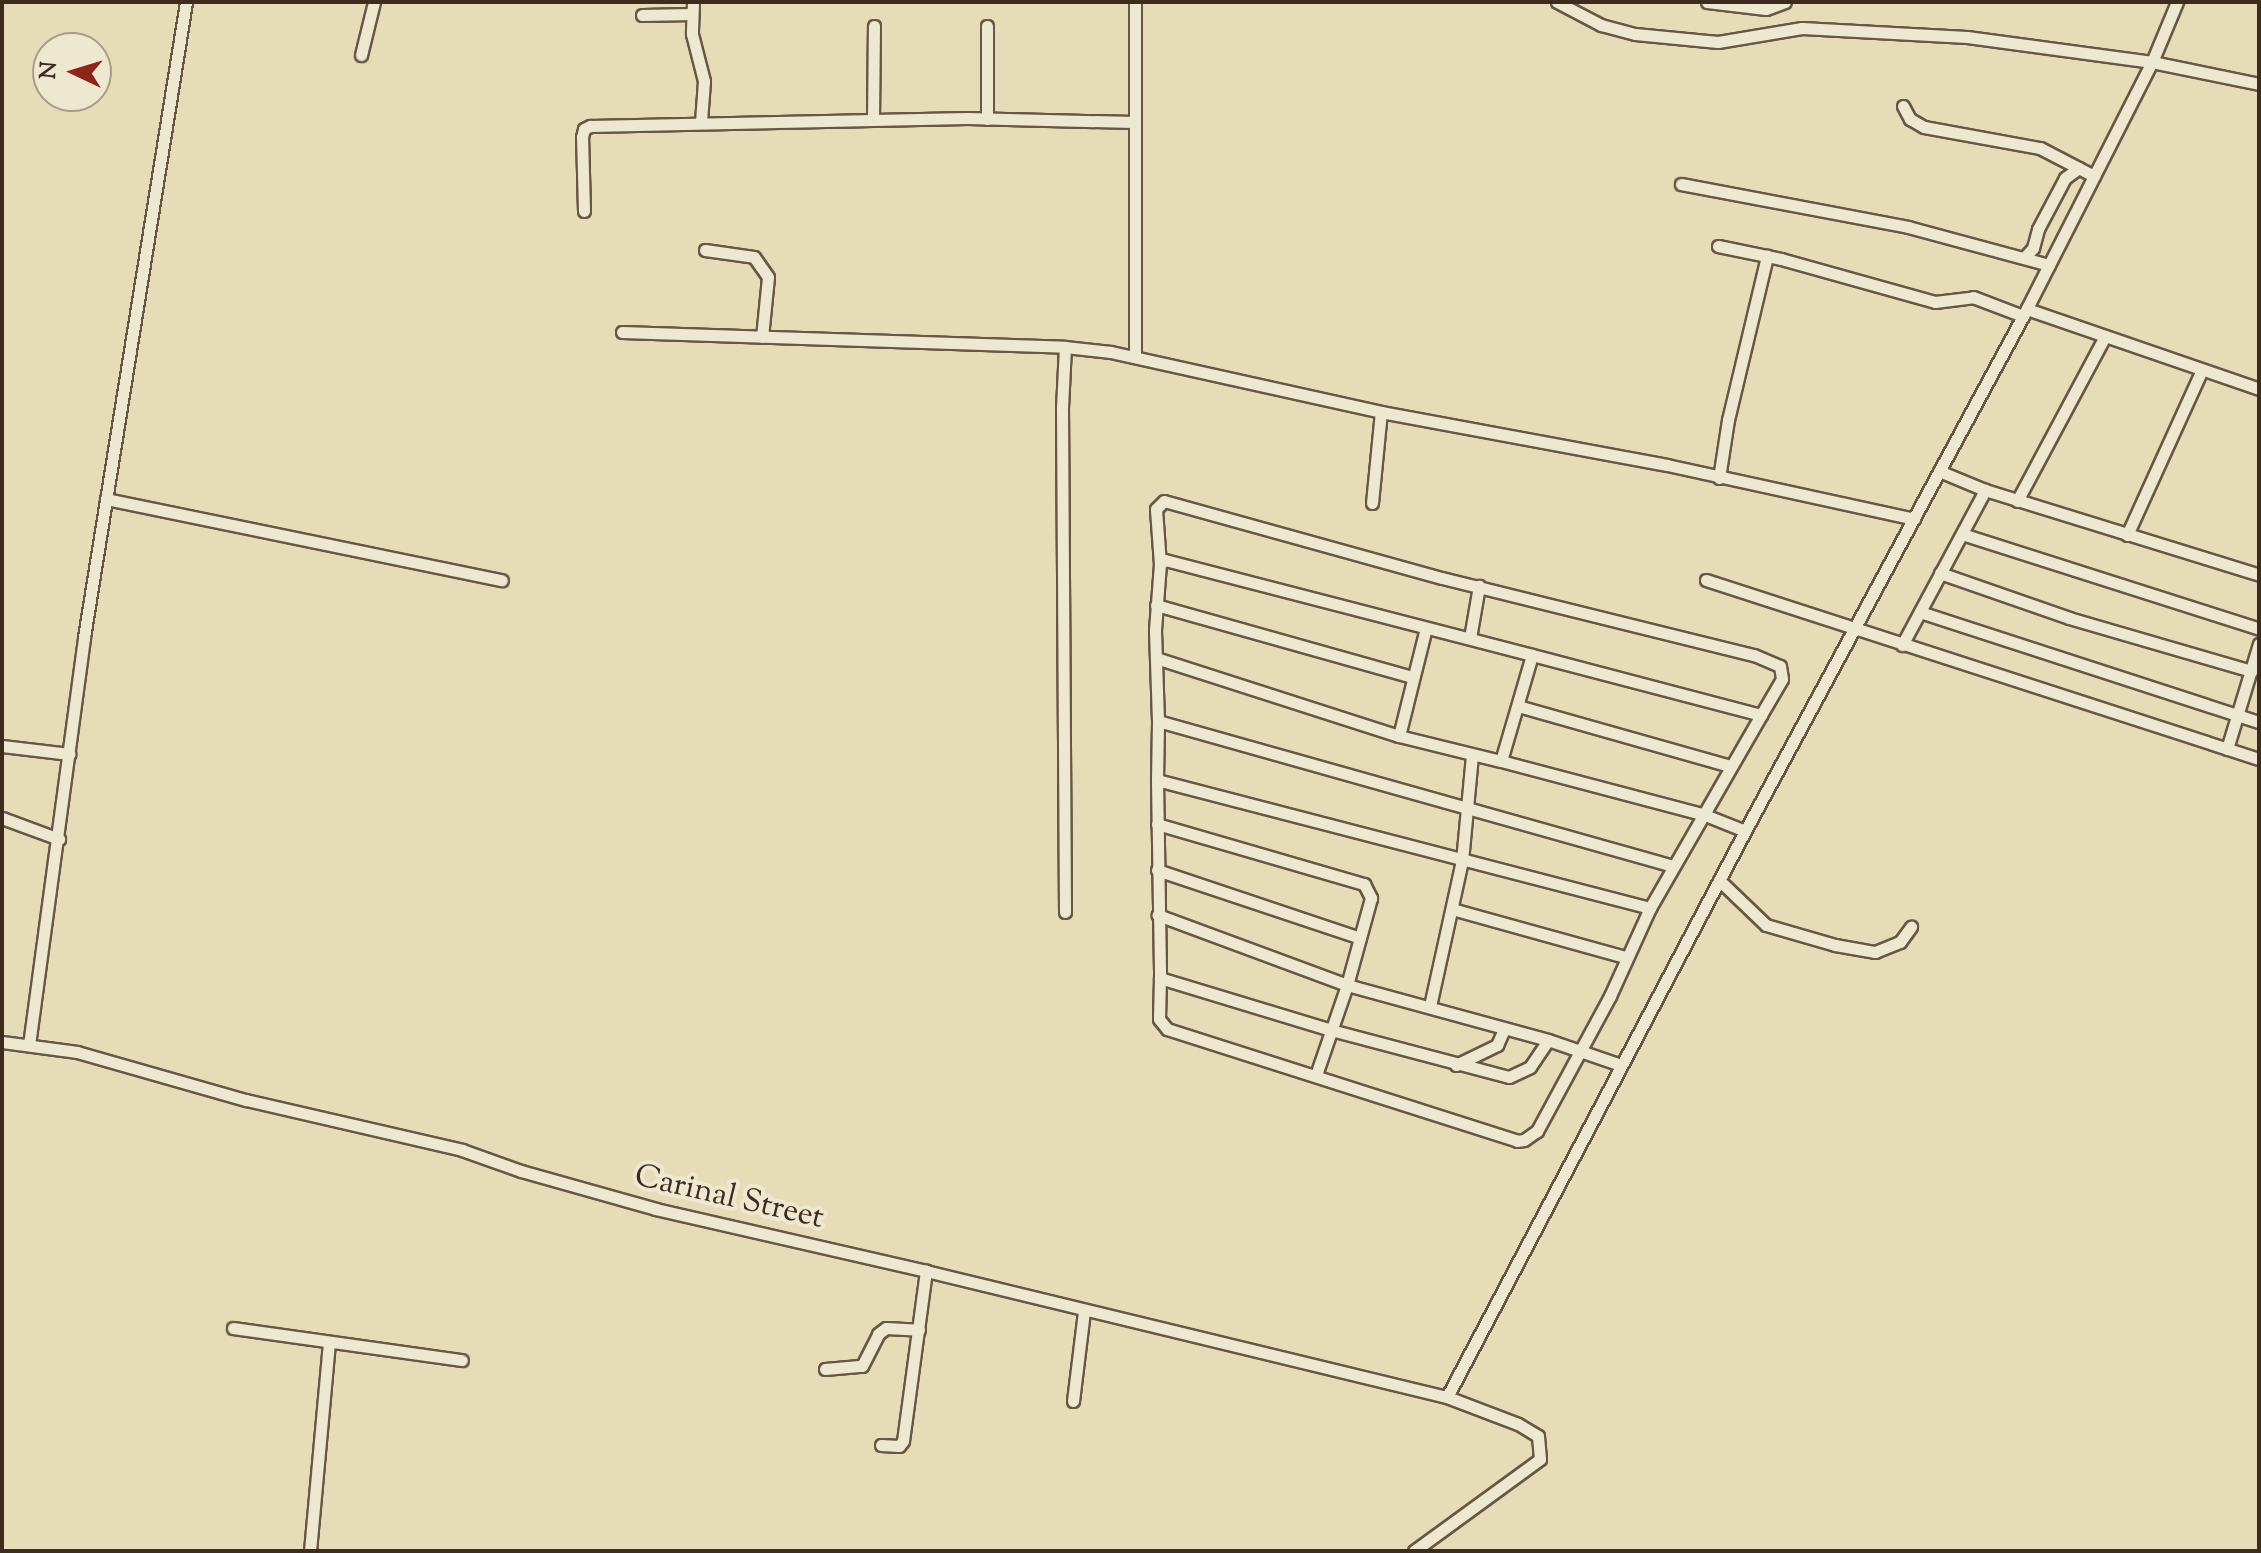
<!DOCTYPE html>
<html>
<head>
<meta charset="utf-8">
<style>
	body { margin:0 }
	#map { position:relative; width:2261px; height:1553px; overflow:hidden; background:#e7dcb8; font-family:"Sorts Mill Goudy",serif }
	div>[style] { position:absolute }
	.roads { filter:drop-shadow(2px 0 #685744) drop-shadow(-2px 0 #685744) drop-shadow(0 2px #685744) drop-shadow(0 -2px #685744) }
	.street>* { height:11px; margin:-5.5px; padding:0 5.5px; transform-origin:5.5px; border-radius:5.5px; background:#efe8d1 }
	span { translate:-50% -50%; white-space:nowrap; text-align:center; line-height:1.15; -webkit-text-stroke:8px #efe8d1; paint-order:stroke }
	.street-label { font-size:32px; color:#3d2b1d }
	.frame { position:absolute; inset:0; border:4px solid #3d2b1d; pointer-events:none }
	.north { position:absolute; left:32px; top:32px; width:80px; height:80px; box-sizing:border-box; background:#efe8d1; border:2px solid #a89c89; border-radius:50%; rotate:274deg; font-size:22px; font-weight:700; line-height:32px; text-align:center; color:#3d2b1d }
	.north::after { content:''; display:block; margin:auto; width:28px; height:36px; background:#8f2418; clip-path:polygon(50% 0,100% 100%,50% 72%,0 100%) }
</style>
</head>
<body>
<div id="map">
	<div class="roads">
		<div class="street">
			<div style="left:693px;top:2px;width:32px;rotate:92deg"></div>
			<div style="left:692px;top:34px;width:49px;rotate:75.7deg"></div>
			<div style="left:704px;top:81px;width:41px;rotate:94.2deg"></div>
			<div style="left:1135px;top:2px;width:354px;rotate:90deg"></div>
			<div style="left:1557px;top:2px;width:50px;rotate:27.6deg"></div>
			<div style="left:1601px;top:25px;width:35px;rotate:15deg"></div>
			<div style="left:1635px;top:34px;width:83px;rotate:5.5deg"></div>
			<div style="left:1718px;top:42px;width:85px;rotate:-9.5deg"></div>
			<div style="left:1802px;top:28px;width:165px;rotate:3.1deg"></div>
			<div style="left:1967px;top:37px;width:187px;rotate:7.7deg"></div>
			<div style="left:2152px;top:62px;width:109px;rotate:11.6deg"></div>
			<div style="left:1707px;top:2px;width:59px;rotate:6.8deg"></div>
			<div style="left:1766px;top:9px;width:20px;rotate:-20deg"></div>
			<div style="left:642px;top:15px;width:50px;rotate:-1.1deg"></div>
			<div style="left:987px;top:26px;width:93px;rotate:90deg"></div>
			<div style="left:361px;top:55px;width:55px;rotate:-76.2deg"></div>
			<div style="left:1903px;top:106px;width:15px;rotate:62deg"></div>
			<div style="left:1910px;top:119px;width:16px;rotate:30deg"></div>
			<div style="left:1924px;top:127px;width:118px;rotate:10.3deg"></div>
			<div style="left:2040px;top:148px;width:61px;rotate:27.4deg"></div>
			<div style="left:873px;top:119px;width:93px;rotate:-89.4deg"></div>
			<div style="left:1681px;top:184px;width:231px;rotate:10.7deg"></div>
			<div style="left:1908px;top:227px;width:146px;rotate:15.1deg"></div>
			<div style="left:584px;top:211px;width:74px;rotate:-91.5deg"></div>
			<div style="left:582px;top:137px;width:8px;rotate:-76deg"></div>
			<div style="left:584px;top:129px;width:7px;rotate:-27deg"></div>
			<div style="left:590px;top:126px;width:377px;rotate:-1.2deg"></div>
			<div style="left:967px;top:118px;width:167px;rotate:1.4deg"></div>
			<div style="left:1718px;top:246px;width:64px;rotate:11.7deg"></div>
			<div style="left:1781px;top:259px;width:160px;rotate:15.6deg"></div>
			<div style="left:1935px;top:302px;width:38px;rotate:-7deg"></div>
			<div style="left:1973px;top:297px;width:53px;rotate:20.8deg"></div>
			<div style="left:705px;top:250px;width:49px;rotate:8.1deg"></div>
			<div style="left:754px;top:257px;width:24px;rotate:55deg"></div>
			<div style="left:768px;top:277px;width:60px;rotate:95.7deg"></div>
			<div style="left:2024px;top:258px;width:13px;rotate:-48deg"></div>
			<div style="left:2033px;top:248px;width:20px;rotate:-75deg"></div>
			<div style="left:2038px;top:229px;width:58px;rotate:-62.1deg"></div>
			<div style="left:2065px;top:178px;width:17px;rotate:-36deg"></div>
			<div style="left:2027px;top:309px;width:245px;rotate:19deg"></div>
			<div style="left:622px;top:332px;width:443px;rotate:1.9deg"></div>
			<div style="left:1065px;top:347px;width:46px;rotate:6.2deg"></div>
			<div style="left:1111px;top:352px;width:277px;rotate:12.5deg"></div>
			<div style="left:1381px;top:412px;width:291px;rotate:10.5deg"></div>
			<div style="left:1667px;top:465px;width:253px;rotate:12.3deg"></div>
			<div style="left:1939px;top:471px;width:50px;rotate:22.4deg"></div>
			<div style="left:1985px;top:490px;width:287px;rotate:17.2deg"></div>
			<div style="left:1719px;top:478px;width:59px;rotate:-81.2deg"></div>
			<div style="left:1728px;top:420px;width:169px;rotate:-76.6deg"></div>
			<div style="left:106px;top:499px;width:404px;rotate:11.6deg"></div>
			<div style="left:2017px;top:501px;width:187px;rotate:-61.9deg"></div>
			<div style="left:1372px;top:503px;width:91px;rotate:-84.4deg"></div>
			<div style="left:1962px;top:534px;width:312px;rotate:17.7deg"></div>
			<div style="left:2127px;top:535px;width:181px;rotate:-65.6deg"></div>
			<div style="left:1160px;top:564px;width:55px;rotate:-94.2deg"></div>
			<div style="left:1156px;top:509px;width:11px;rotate:-45deg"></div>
			<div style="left:1164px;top:501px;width:288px;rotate:15.5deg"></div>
			<div style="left:1442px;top:578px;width:321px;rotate:13.9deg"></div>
			<div style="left:1754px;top:655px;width:28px;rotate:23deg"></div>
			<div style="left:1780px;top:666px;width:13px;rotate:81deg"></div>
			<div style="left:1782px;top:679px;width:42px;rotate:120.3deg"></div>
			<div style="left:1761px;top:715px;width:237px;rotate:-165.3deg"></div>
			<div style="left:1532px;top:655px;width:110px;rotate:106.3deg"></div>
			<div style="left:1501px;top:761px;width:211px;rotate:14.8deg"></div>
			<div style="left:1705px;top:815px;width:43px;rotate:21.8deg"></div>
			<div style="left:1940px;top:573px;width:137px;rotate:19.2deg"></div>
			<div style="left:2069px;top:618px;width:190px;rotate:16.2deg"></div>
			<div style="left:1706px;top:580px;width:581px;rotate:17.94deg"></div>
			<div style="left:1156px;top:605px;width:267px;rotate:15.7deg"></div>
			<div style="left:1920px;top:612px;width:356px;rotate:18deg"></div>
			<div style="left:1470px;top:638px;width:53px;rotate:-80.2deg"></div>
			<div style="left:1902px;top:645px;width:176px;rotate:-61.8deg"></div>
			<div style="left:1156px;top:658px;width:255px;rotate:17.8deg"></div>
			<div style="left:1399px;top:736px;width:105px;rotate:13.8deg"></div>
			<div style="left:1518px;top:706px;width:220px;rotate:15.8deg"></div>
			<div style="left:1158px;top:721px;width:91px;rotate:-91.9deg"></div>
			<div style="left:1155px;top:630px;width:66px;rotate:-85.7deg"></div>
			<div style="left:1160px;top:564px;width:6px;rotate:-39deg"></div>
			<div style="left:1165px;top:560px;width:379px;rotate:14.5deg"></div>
			<div style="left:1399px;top:736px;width:111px;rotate:-76deg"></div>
			<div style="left:2px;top:746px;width:68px;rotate:6.7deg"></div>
			<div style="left:2227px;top:749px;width:110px;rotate:-73.1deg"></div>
			<div style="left:1157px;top:780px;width:198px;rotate:89.1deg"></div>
			<div style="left:1160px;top:978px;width:179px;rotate:16.9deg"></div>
			<div style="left:1331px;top:1030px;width:184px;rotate:14.8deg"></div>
			<div style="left:1509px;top:1077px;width:23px;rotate:-25deg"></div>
			<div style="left:1530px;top:1067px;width:32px;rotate:-56deg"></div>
			<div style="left:2px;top:818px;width:61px;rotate:20.2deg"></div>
			<div style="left:1157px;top:824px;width:216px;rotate:16.2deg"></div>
			<div style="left:1364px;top:884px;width:16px;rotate:63deg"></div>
			<div style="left:1371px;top:898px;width:90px;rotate:105.4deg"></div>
			<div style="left:1347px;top:985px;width:202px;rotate:-159.7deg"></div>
			<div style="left:1157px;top:870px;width:214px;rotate:18.5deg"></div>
			<div style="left:1719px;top:880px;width:65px;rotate:43.8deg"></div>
			<div style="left:1766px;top:925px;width:72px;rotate:16.2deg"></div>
			<div style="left:1835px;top:945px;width:41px;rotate:9.9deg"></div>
			<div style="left:1875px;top:952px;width:27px;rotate:-22deg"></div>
			<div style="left:1900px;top:942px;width:19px;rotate:-54deg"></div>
			<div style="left:1650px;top:908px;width:509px;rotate:-165.45deg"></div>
			<div style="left:1157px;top:780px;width:59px;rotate:-89deg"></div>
			<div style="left:1158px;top:721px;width:535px;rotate:15.72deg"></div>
			<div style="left:1452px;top:909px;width:180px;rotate:15.5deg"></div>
			<div style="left:1065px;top:912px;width:504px;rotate:-90.34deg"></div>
			<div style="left:1062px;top:408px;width:61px;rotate:-87.2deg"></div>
			<div style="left:1160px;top:978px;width:41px;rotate:91.4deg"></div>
			<div style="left:1159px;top:1019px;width:13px;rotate:51deg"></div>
			<div style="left:1167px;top:1029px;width:367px;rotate:17.7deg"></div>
			<div style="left:1517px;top:1141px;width:7px;rotate:-8deg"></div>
			<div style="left:1524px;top:1140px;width:16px;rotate:-35deg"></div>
			<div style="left:1537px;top:1131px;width:153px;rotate:-61.6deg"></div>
			<div style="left:1610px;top:996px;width:97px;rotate:-65.6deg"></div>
			<div style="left:1650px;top:908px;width:223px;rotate:-60.1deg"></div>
			<div style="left:1430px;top:1006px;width:148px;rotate:-77.6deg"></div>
			<div style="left:1462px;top:861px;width:106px;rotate:-84.6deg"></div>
			<div style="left:2px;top:1042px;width:76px;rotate:7.6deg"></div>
			<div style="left:77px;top:1052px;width:176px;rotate:15.9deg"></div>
			<div style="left:246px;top:1100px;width:222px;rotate:13deg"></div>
			<div style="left:462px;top:1150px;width:63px;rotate:19.6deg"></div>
			<div style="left:521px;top:1171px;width:140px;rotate:15.7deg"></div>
			<div style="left:656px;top:1209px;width:277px;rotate:12.9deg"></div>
			<div style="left:926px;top:1271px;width:536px;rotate:13.6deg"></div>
			<div style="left:29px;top:1045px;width:412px;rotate:-82.3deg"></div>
			<div style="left:84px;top:637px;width:643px;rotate:-80.87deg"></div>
			<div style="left:1456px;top:1065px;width:46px;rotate:-26deg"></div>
			<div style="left:1497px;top:1045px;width:17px;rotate:-66deg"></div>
			<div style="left:1316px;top:1075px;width:95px;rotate:-71deg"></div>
			<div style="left:1347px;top:985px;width:208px;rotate:15.3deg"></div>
			<div style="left:1548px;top:1040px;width:77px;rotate:18.9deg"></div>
			<div style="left:233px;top:1328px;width:231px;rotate:8deg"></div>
			<div style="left:825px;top:1369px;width:37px;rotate:-5deg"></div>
			<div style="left:862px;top:1366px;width:36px;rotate:-63deg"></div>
			<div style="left:878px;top:1334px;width:10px;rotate:-37deg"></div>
			<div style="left:886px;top:1328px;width:33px;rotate:3deg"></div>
			<div style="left:1073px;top:1401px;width:90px;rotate:-83deg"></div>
			<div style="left:881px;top:1445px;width:18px;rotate:3deg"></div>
			<div style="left:899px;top:1446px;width:6px;rotate:-51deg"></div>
			<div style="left:903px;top:1441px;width:172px;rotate:-82.3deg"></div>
			<div style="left:310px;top:1551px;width:210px;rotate:-84.8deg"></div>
			<div style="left:1414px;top:1551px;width:156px;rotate:-36.1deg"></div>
			<div style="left:1540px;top:1459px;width:23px;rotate:-95deg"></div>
			<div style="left:1538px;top:1436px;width:23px;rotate:-149deg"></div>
			<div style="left:1518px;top:1424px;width:76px;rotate:-159.2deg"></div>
			<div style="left:1447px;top:1397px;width:640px;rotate:-62.23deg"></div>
			<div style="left:1745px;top:831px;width:585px;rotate:-61.64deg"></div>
			<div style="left:2023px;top:316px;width:285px;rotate:-63.1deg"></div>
			<div style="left:2152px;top:62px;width:65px;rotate:-67.4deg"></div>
		</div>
	</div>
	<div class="street-label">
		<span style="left:729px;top:1198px;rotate:13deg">Carinal Street</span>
	</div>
	<div class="frame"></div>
	<div class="north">N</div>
</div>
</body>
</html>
